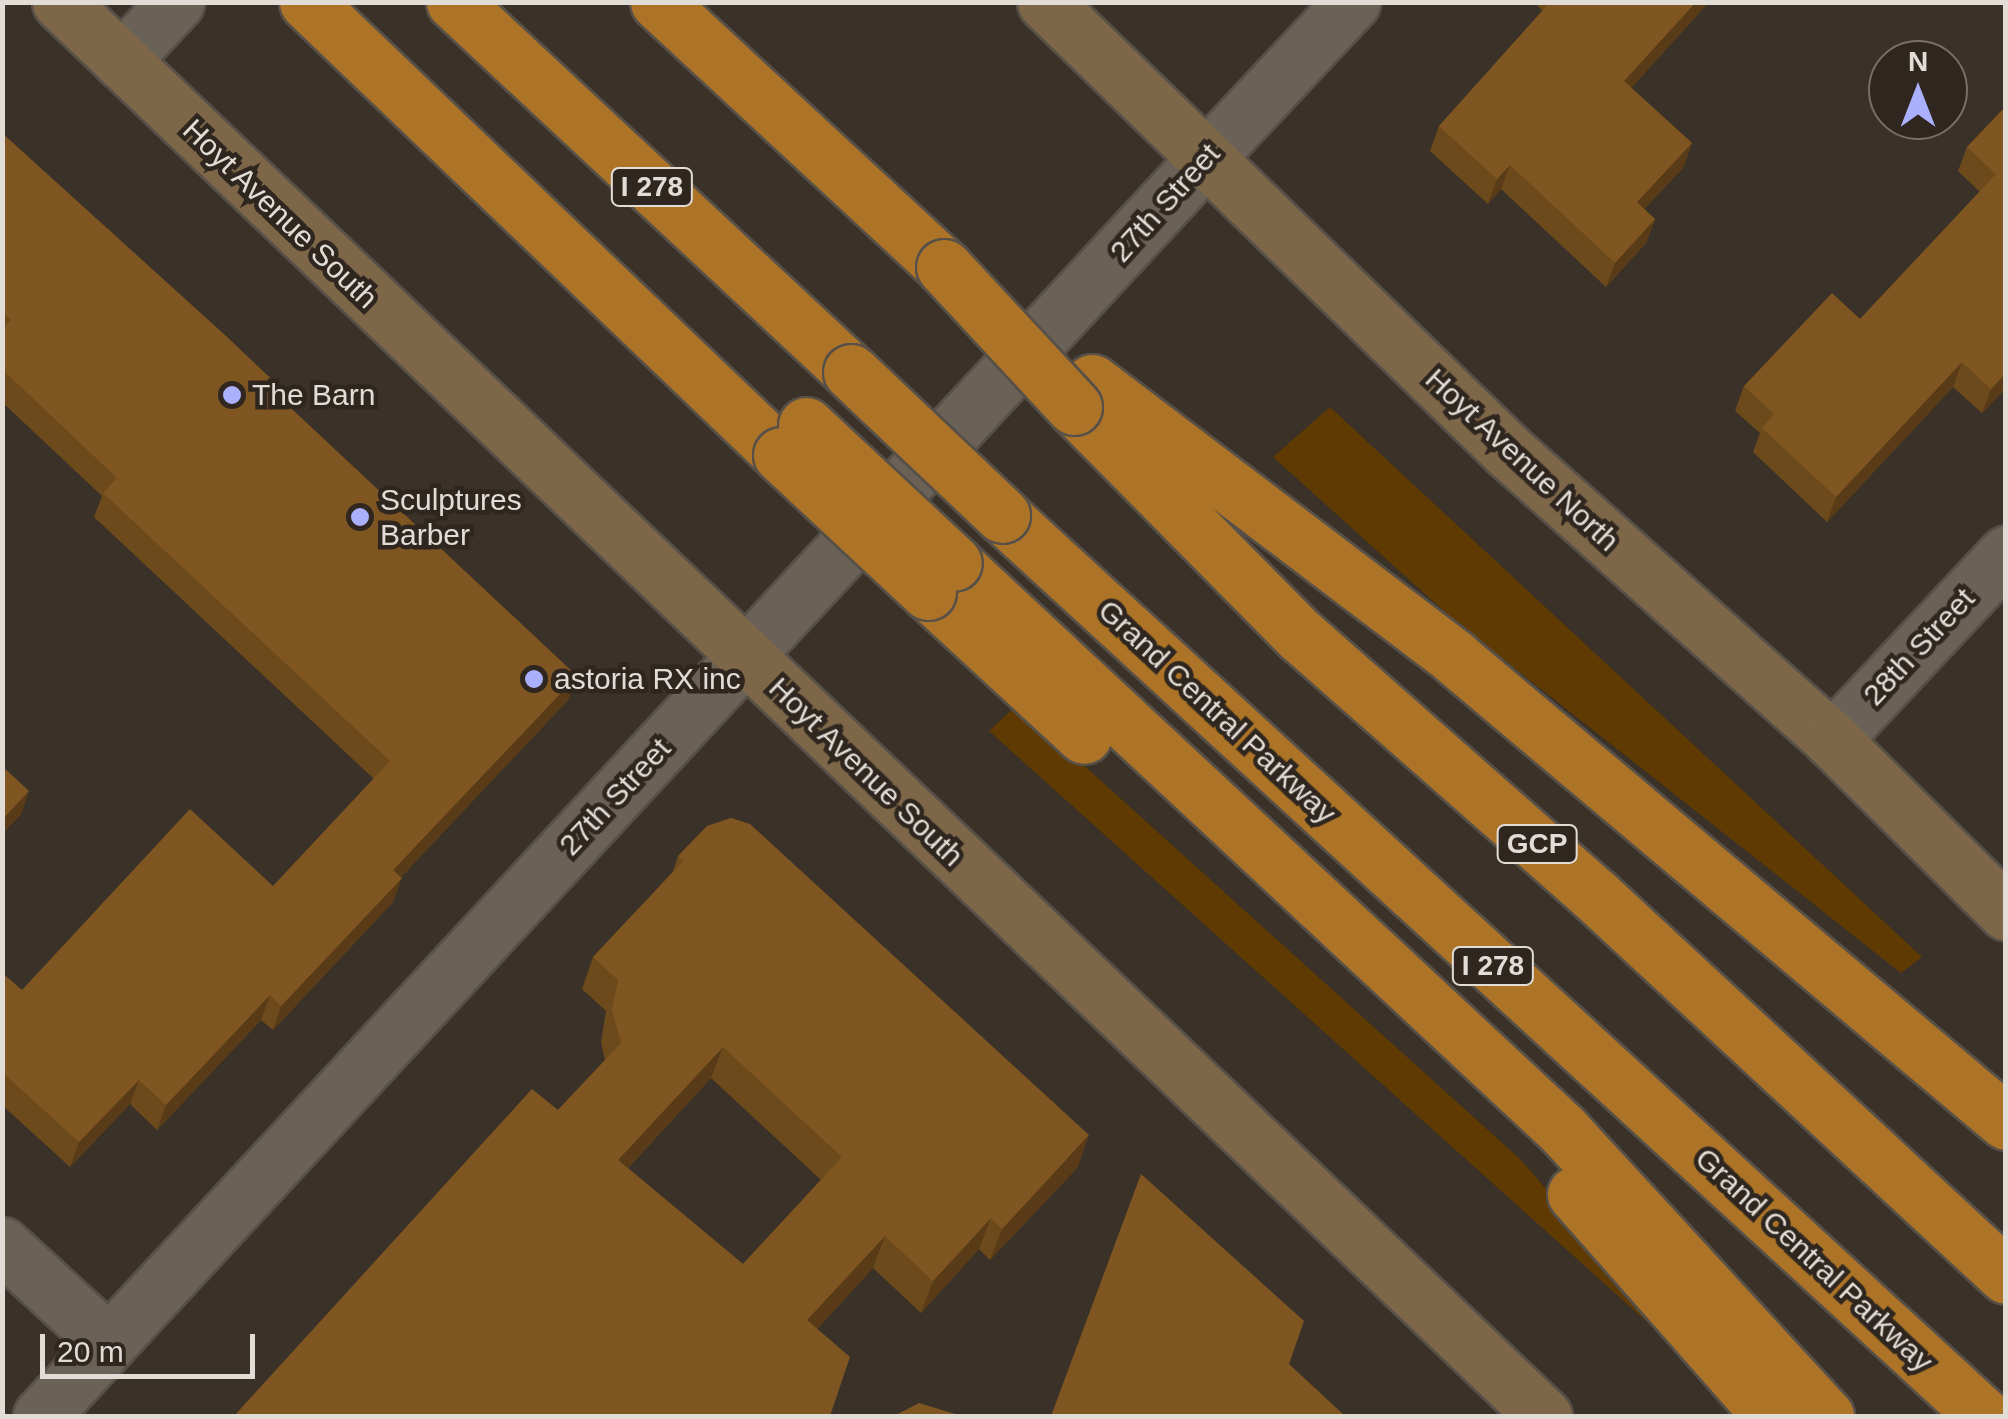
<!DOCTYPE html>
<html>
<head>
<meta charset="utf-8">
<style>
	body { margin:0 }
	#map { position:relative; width:2008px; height:1419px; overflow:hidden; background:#3a3128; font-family:Arial,sans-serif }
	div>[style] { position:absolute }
	.green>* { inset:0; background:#5f3a02 }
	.roads { filter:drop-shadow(2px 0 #575048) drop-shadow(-2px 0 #575048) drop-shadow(0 2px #575048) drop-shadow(0 -2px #575048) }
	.minor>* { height:55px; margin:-27.5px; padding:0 27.5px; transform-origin:27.5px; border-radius:27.5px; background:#6a6157 }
	.tertiary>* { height:55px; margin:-27.5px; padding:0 27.5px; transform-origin:27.5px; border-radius:27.5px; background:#6a6157 }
	.secondary>* { height:55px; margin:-27.5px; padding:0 27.5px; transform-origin:27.5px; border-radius:27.5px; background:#7e6749 }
	.motorway>* { height:55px; margin:-27.5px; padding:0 27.5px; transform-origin:27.5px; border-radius:27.5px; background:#ad7427 }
	.bridges { filter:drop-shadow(2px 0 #575048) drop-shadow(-2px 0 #575048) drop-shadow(0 2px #575048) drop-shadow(0 -2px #575048) }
	.motorway-bridge>* { height:55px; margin:-27.5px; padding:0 27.5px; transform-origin:27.5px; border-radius:27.5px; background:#ad7427 }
	.wall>* { inset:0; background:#6d4a1c }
	.shaded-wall>* { inset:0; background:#593c17 }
	.building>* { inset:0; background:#7f5621 }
	.dots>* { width:28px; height:28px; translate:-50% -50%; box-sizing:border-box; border:5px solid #2f271f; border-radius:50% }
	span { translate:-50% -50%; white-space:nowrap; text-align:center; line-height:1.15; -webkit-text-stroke:9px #2f271f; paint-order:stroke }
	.shield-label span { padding:2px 8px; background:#2f271f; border:2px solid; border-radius:8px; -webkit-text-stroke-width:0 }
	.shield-label { font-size:28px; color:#e2dcd7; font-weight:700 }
	.street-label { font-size:30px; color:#e2dcd7 }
	.poi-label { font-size:30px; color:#e2dcd7 }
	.left { translate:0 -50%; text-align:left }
	.frame { position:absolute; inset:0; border:5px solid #e2dcd7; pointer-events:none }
	.north { position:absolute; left:1868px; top:40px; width:100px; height:100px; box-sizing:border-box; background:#2f271f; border:2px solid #776f69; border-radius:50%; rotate:0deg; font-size:28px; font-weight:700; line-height:40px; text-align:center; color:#e2dcd7 }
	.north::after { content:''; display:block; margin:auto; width:35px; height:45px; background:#aab0fc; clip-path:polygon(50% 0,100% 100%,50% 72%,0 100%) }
	.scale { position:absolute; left:40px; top:1334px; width:215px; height:45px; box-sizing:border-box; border:5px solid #e2dcd7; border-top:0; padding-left:12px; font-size:30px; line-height:35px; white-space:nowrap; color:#e2dcd7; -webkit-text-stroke:8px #2f271f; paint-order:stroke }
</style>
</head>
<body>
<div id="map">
	<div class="green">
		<div style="clip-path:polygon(1330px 407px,1922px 957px,1901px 973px,1456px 622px,1273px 457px)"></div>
		<div style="clip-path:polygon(1017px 705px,1520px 1159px,1715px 1383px,989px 731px)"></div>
	</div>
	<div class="roads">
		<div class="minor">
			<div style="left:121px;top:61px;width:81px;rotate:-47deg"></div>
			<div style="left:1206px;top:158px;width:214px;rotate:-46.9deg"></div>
			<div style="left:1832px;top:740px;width:255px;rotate:-46.9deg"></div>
			<div style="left:2px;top:1245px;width:145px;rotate:42.5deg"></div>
		</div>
		<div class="tertiary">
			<div style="left:41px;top:1416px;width:1715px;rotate:-47.2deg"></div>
		</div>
		<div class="secondary">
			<div style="left:60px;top:2px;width:2050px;rotate:43.62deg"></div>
			<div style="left:1045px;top:2px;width:644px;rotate:44.12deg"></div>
			<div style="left:1507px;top:450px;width:436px;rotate:41.7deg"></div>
			<div style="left:1832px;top:740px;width:245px;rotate:44.7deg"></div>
		</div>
		<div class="motorway">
			<div style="left:307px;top:2px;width:656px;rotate:43.7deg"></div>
			<div style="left:454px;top:2px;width:543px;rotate:42.98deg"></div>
			<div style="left:658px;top:2px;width:390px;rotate:42.8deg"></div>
			<div style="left:1092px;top:382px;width:456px;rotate:37.2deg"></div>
			<div style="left:1455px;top:658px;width:720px;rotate:40.1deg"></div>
			<div style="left:1074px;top:407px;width:322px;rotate:45.3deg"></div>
			<div style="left:1301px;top:636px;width:392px;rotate:41.4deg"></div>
			<div style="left:1595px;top:895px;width:560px;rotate:42.83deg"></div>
			<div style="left:1002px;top:515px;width:1333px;rotate:42.54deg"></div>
			<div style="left:954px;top:563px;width:832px;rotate:42.95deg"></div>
			<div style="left:1563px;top:1130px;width:389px;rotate:47.4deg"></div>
			<div style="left:928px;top:592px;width:212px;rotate:42.7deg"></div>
			<div style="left:1575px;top:1194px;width:296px;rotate:48.6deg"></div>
		</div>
	</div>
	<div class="bridges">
		<div class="motorway-bridge">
			<div style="left:944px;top:267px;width:191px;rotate:47.1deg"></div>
			<div style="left:851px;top:372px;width:208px;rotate:43.4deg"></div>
			<div style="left:806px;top:425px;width:202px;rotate:43deg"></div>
			<div style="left:781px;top:455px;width:201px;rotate:43deg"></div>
		</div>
	</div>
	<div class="wall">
		<div style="clip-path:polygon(1534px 2px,1709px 2px,1631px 88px,1692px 143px,1683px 168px,1644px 209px,1655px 219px,1646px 243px,1606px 287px,1501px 189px,1488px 204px,1430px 151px,1439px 126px,1543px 11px)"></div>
		<div style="clip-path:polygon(2006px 106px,2006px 388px,1982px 413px,1953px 387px,1827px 522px,1753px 452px,1760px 433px,1735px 411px,1744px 386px,1860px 319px,1980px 192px,1958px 171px,1967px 147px)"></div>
		<div style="clip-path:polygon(2px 133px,284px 391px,281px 399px,577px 676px,568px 700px,401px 877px,393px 902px,273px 1030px,261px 1020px,157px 1130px,130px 1104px,70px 1167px,2px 1105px,2px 973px,22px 990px,273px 886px,374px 779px,94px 517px,102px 496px,2px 402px)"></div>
		<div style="clip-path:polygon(evenodd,678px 856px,1078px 1167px,990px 1260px,979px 1249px,921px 1313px,873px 1268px,817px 1329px,558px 1110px,605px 1060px,601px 1042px,606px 1011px,582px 989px,593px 957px,672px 874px,678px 856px,711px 1078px,821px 1180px,743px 1264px,628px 1168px,711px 1078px)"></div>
	</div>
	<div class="shaded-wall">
		<div style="clip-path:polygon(1696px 2px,1709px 2px,1615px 106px,1624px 81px)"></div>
		<div style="clip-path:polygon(1692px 143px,1683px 168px,1628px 226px,1637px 202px)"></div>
		<div style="clip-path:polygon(1510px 165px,1501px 189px,1488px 204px,1497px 179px)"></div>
		<div style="clip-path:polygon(1655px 219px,1646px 243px,1606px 287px,1615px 263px)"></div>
		<div style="clip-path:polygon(1962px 362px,1953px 387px,1827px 522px,1836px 497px)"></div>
		<div style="clip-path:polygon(2006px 373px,2006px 388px,1982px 413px,1991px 389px)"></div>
		<div style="clip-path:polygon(577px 676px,568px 700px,384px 895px,393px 870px)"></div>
		<div style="clip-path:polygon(29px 791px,21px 815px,2px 834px,2px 820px)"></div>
		<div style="clip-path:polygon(402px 878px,393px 902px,273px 1030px,281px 1006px)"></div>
		<div style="clip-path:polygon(270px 995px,261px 1020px,157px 1130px,166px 1105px)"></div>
		<div style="clip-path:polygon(723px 1047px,711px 1078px,606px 1191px,618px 1160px)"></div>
		<div style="clip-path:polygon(139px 1080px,130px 1104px,70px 1167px,79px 1142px)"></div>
		<div style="clip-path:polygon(1089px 1135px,1078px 1167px,990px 1260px,1002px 1229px)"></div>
		<div style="clip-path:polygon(991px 1218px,979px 1249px,921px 1313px,933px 1281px)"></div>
		<div style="clip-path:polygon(885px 1236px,873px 1268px,796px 1352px,807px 1320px)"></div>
	</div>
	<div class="building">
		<div style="clip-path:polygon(1550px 2px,1696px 2px,1624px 81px,1692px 143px,1637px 202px,1655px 219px,1615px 263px,1510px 165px,1497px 179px,1439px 126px)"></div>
		<div style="clip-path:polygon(2006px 106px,2006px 373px,1991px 389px,1962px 362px,1836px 497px,1762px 428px,1774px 414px,1744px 386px,1832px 293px,1860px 319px,1996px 174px,1967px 147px)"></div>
		<div style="clip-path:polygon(2px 133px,226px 336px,284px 391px,279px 397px,577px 676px,393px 870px,402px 878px,281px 1006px,270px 995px,166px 1105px,139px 1080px,79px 1142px,2px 1072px,2px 973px,22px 990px,190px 809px,273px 886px,390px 761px,103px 493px,117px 478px,2px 369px,2px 329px,11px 320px,2px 312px)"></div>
		<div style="clip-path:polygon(2px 766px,29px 791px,2px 820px)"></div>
		<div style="clip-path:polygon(evenodd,731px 818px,750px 824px,1089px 1135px,1002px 1229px,991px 1218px,933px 1281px,885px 1236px,807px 1320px,850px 1357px,830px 1416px,234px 1416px,532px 1089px,558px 1110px,621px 1043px,612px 1010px,618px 980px,593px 957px,683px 861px,678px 856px,707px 826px,731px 818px,723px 1047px,842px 1157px,743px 1264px,618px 1160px,723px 1047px)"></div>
		<div style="clip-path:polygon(1141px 1174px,1304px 1321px,1289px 1364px,1345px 1416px,1051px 1416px)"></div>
		<div style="clip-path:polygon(919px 1403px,962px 1416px,894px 1416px)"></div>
	</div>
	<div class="dots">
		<div style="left:232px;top:395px;background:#aab0fc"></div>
		<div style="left:360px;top:517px;background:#aab0fc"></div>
		<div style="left:534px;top:679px;background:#aab0fc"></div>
	</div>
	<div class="shield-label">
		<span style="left:652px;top:187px">I 278</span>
		<span style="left:1537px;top:844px">GCP</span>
		<span style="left:1493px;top:966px">I 278</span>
	</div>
	<div class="street-label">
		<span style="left:1165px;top:203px;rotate:-48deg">27th Street</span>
		<span style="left:280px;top:214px;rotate:44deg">Hoyt Avenue South</span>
		<span style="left:1522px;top:460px;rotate:43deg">Hoyt Avenue North</span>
		<span style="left:1919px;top:647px;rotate:-47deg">28th Street</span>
		<span style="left:1217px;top:712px;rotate:43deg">Grand Central Parkway</span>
		<span style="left:866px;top:772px;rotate:44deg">Hoyt Avenue South</span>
		<span style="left:615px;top:797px;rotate:-47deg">27th Street</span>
		<span style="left:1814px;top:1260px;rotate:43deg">Grand Central Parkway</span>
	</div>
	<div class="poi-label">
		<span class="left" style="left:252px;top:395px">The Barn</span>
		<span class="left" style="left:380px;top:517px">Sculptures<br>Barber</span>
		<span class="left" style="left:554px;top:679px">astoria RX inc</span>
	</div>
	<div class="frame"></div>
	<div class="north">N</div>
	<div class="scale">20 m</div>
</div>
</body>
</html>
